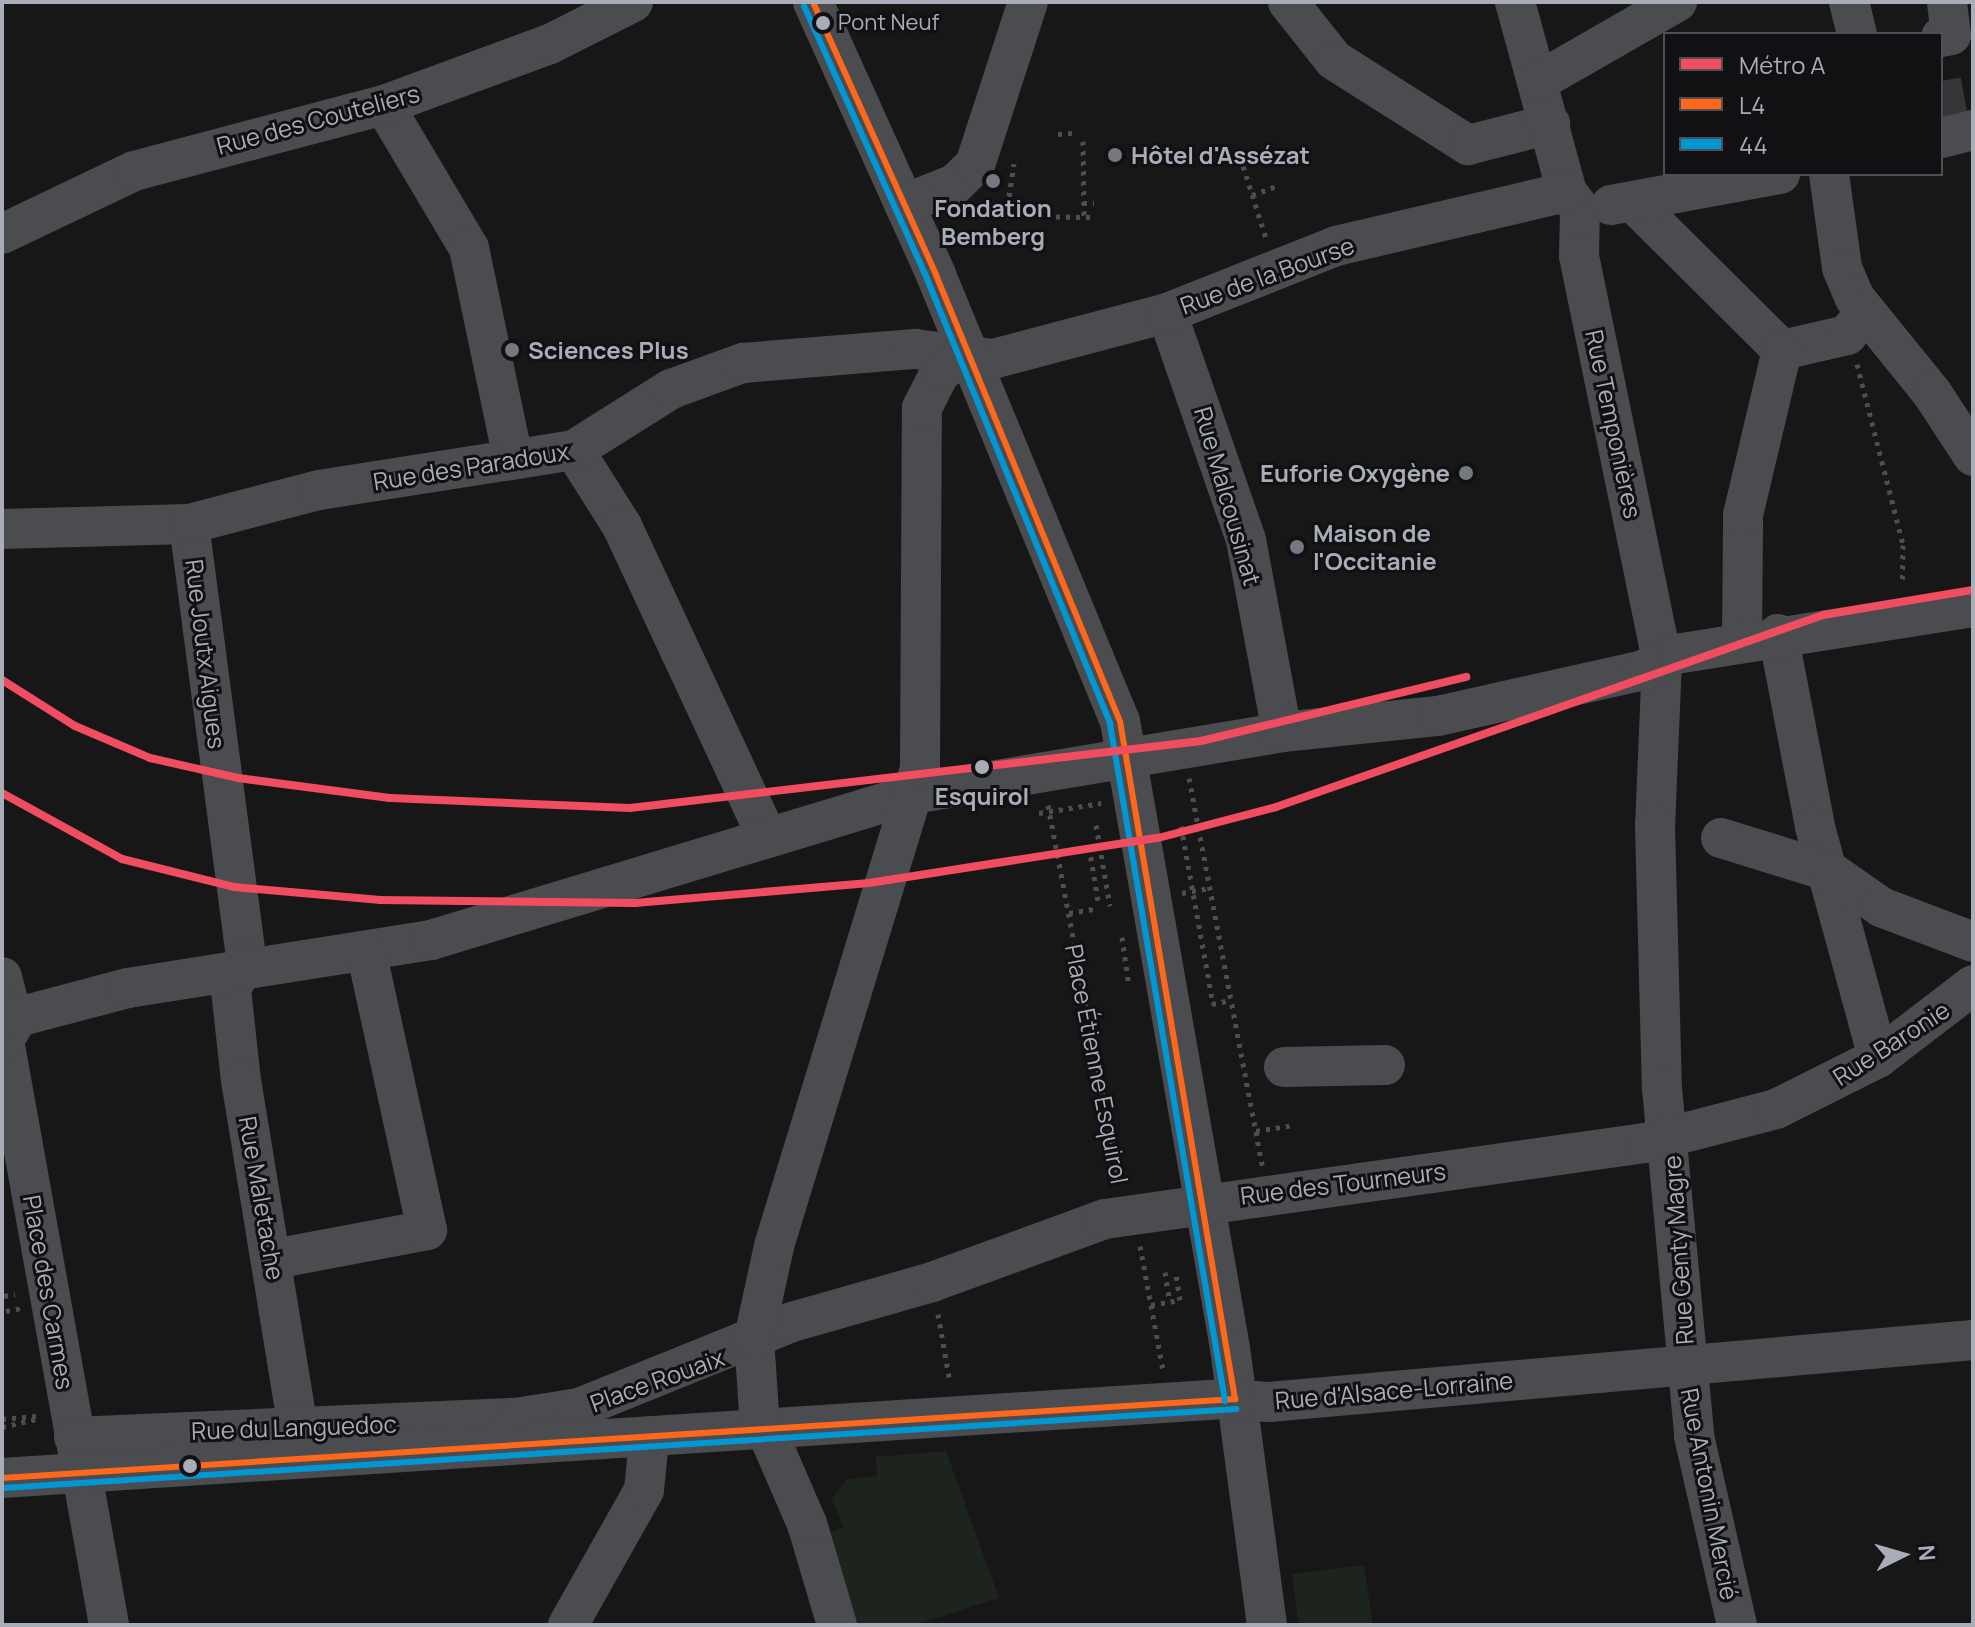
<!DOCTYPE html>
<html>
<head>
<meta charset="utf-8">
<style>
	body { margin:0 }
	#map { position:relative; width:1975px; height:1627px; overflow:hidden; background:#171717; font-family:Manrope,sans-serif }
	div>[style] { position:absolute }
	.green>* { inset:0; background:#1d241e }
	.minor-tunnel>* { height:40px; margin-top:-20px; transform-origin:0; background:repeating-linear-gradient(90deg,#343537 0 40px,transparent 0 60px) }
	.path>* { height:5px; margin-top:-2.5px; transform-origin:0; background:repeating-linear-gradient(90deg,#4d4e52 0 4px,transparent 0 10px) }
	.minor>* { height:40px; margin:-20px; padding:0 20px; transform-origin:20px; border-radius:20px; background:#4b4c50 }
	.bus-1>* { height:6px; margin:-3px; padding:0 3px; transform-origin:3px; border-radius:3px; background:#ff671b }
	.bus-2>* { height:6px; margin:-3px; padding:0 3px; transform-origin:3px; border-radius:3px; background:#0098d4 }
	.metro-1>* { height:8px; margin:-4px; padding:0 4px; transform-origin:4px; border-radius:4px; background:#f14d61 }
	.dots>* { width:22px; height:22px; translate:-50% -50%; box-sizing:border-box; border:4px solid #111113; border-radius:50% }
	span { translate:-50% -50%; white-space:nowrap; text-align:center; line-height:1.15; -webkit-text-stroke:6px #111113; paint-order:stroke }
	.bus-label { font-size:22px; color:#a8adb8 }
	.left { translate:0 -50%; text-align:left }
	.street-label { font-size:24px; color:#a8adb8 }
	.poi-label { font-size:24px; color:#a8adb8; font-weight:700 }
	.right { translate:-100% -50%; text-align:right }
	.stop-label { font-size:24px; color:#a8adb8; font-weight:700 }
	.frame { position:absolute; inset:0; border:4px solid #a8adb8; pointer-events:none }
	.legend { position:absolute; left:1663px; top:32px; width:280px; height:144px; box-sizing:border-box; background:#111113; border:2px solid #4d4f55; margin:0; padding:10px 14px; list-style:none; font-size:24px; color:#a8adb8 }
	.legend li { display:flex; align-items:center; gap:16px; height:40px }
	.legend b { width:40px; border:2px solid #4d4f55 }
	.north { position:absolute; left:1863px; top:1515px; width:80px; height:80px; -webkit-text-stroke:6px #111113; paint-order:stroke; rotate:85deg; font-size:22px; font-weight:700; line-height:32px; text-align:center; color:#a8adb8 }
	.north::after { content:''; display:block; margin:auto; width:28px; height:36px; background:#a8adb8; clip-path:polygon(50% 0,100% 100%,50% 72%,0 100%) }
</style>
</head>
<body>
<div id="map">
	<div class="green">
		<div style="clip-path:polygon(946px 1451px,999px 1598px,913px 1625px,858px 1625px,826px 1534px,843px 1527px,832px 1498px,847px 1479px,877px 1476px,876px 1457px)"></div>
		<div style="clip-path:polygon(1364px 1565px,1373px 1625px,1299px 1625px,1292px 1574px)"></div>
	</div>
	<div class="minor-tunnel">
		<div style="left:1941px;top:81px;width:44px;rotate:79.5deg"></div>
	</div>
	<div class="path">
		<div style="left:1058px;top:134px;width:14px;rotate:-4deg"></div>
		<div style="left:1083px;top:141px;width:76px;rotate:89.2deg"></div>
		<div style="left:1243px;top:166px;width:76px;rotate:72.3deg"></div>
		<div style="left:1252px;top:195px;width:30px;rotate:-20deg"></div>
		<div style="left:1083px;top:203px;width:11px"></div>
		<div style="left:996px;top:216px;width:98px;rotate:0.6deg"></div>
		<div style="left:1006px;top:216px;width:53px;rotate:-81.3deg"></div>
		<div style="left:1857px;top:364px;width:187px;rotate:75.7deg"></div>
		<div style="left:1903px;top:545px;width:39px;rotate:91deg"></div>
		<div style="left:1189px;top:778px;width:395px;rotate:79.3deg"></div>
		<div style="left:1048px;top:805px;width:387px;rotate:79.3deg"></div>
		<div style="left:1039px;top:813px;width:63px;rotate:-9.2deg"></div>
		<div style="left:1096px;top:825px;width:82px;rotate:80.2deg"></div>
		<div style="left:1181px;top:826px;width:181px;rotate:79.8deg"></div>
		<div style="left:1089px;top:847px;width:54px;rotate:80.4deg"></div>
		<div style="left:1182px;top:893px;width:28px;rotate:-10deg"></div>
		<div style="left:1069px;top:913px;width:30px;rotate:-9deg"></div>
		<div style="left:1122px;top:937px;width:49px;rotate:81.9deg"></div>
		<div style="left:1212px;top:1004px;width:19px;rotate:-12deg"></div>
		<div style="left:1256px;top:1131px;width:36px;rotate:-9deg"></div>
		<div style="left:1140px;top:1246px;width:126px;rotate:79.5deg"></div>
		<div style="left:1165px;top:1272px;width:30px;rotate:81deg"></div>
		<div style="left:4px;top:1296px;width:11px;rotate:-10deg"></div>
		<div style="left:1151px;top:1305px;width:29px;rotate:-10deg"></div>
		<div style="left:1180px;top:1300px;width:26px;rotate:-99deg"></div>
		<div style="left:6px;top:1311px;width:15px;rotate:-11deg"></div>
		<div style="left:938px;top:1314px;width:70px;rotate:80.1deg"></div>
		<div style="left:2px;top:1419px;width:37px;rotate:-5deg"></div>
		<div style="left:2px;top:1427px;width:37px;rotate:-13deg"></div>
	</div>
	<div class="minor">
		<div style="left:813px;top:2px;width:299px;rotate:65.7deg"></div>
		<div style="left:936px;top:275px;width:482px;rotate:67.6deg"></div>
		<div style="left:1120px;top:721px;width:637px;rotate:80.05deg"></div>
		<div style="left:1230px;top:1348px;width:279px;rotate:82.4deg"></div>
		<div style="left:1288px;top:2px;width:74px;rotate:51.6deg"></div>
		<div style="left:1334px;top:60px;width:159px;rotate:32.4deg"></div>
		<div style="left:1468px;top:145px;width:85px;rotate:-14.4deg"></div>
		<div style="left:1515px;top:2px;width:197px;rotate:74.7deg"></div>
		<div style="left:1567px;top:192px;width:21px;rotate:53deg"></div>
		<div style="left:1580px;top:209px;width:47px;rotate:91.2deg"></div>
		<div style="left:1579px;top:256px;width:412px;rotate:78.4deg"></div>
		<div style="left:1662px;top:660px;width:165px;rotate:92.4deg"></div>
		<div style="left:1655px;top:825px;width:263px;rotate:88.5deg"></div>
		<div style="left:1662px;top:1088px;width:349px;rotate:84.7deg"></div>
		<div style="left:1694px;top:1436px;width:194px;rotate:77.2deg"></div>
		<div style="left:1849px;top:2px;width:33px;rotate:76deg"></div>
		<div style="left:1941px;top:37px;width:10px;rotate:-11deg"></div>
		<div style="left:1951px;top:35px;width:33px;rotate:-97deg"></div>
		<div style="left:1539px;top:81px;width:159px;rotate:-29.8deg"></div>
		<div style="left:384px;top:105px;width:166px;rotate:59.3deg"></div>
		<div style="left:469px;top:248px;width:216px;rotate:78.2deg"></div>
		<div style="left:1941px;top:138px;width:33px;rotate:-14deg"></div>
		<div style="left:1829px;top:174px;width:95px;rotate:82.1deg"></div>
		<div style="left:1842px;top:268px;width:33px;rotate:67deg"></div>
		<div style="left:1855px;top:298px;width:122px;rotate:51deg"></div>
		<div style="left:1932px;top:393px;width:75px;rotate:56.9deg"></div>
		<div style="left:1633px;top:202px;width:210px;rotate:44.8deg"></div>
		<div style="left:904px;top:204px;width:55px;rotate:-21.4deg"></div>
		<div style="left:955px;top:184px;width:28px;rotate:-44deg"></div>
		<div style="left:975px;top:165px;width:171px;rotate:-72deg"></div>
		<div style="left:1611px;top:205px;width:172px;rotate:-10.4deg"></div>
		<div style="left:2px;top:234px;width:146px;rotate:-25.5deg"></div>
		<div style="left:134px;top:171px;width:259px;rotate:-14.8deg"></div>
		<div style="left:384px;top:105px;width:177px;rotate:-20.2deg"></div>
		<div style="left:550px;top:44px;width:93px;rotate:-26.8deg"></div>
		<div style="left:1167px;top:313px;width:240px;rotate:70.8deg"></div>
		<div style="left:1246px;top:540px;width:195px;rotate:79.4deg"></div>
		<div style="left:1782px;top:350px;width:67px;rotate:-13deg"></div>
		<div style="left:1847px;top:335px;width:28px;rotate:-51deg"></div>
		<div style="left:574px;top:450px;width:90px;rotate:57.7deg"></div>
		<div style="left:622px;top:526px;width:341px;rotate:65deg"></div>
		<div style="left:189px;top:524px;width:439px;rotate:82.5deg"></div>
		<div style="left:246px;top:959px;width:34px;rotate:116deg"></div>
		<div style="left:231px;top:990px;width:91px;rotate:83.7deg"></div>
		<div style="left:241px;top:1080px;width:379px;rotate:80.7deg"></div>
		<div style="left:2px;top:529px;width:187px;rotate:-1.5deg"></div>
		<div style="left:189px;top:524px;width:134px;rotate:-14.7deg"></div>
		<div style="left:319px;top:490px;width:258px;rotate:-8.9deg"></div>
		<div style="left:574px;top:450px;width:115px;rotate:-32.2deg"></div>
		<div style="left:671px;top:389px;width:77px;rotate:-19.9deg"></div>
		<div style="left:743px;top:363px;width:173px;rotate:-4.7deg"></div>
		<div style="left:915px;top:349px;width:79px;rotate:7.3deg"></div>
		<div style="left:993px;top:359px;width:180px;rotate:-14.8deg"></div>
		<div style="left:1167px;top:313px;width:182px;rotate:-21.6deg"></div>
		<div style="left:1336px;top:246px;width:237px;rotate:-13.2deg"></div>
		<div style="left:1778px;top:634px;width:197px;rotate:79.1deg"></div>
		<div style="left:1815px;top:827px;width:239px;rotate:74.7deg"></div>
		<div style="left:1742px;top:641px;width:126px;rotate:-89.5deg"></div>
		<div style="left:1743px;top:515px;width:170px;rotate:-76.7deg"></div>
		<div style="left:1721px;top:838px;width:115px;rotate:17.2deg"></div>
		<div style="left:1831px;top:872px;width:61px;rotate:35deg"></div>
		<div style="left:1881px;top:907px;width:98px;rotate:20.8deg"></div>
		<div style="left:2px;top:977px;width:34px;rotate:76deg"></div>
		<div style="left:10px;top:1010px;width:31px;rotate:101deg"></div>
		<div style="left:4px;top:1040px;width:594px;rotate:79.82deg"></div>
		<div style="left:4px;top:1040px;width:27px;rotate:-59deg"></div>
		<div style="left:18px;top:1017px;width:114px;rotate:-14.8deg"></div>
		<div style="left:128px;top:988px;width:307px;rotate:-9deg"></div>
		<div style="left:431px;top:940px;width:504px;rotate:-16.85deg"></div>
		<div style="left:913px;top:794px;width:374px;rotate:-9.5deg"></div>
		<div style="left:1282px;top:732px;width:157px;rotate:-5.9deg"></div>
		<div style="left:1438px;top:716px;width:210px;rotate:-12.6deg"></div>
		<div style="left:1643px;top:670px;width:37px;rotate:-26deg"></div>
		<div style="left:1676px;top:654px;width:301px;rotate:-9deg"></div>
		<div style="left:1284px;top:1067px;width:101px;rotate:-1.1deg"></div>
		<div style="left:274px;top:1259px;width:156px;rotate:-10.7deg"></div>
		<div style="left:427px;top:1230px;width:281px;rotate:-102.3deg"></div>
		<div style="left:74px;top:1437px;width:441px;rotate:-2.5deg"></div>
		<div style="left:515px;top:1418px;width:65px;rotate:-8.9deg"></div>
		<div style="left:579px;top:1408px;width:230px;rotate:-22deg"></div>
		<div style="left:792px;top:1322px;width:146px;rotate:-15.9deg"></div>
		<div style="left:932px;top:1282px;width:184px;rotate:-20deg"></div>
		<div style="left:1105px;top:1219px;width:545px;rotate:-8.01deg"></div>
		<div style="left:1645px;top:1143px;width:135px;rotate:-14.5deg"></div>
		<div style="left:1776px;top:1109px;width:114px;rotate:-26.6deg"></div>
		<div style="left:1878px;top:1058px;width:120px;rotate:-37.5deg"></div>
		<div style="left:2px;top:1478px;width:1225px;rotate:-3.7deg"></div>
		<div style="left:1224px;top:1399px;width:45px;rotate:3.8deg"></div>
		<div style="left:1269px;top:1402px;width:707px;rotate:-5.03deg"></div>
		<div style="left:568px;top:1625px;width:155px;rotate:-60.6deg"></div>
		<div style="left:644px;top:1490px;width:50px;rotate:-84.3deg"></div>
		<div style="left:837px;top:1625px;width:105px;rotate:-106.5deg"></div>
		<div style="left:807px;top:1524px;width:121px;rotate:-113.4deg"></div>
		<div style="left:759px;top:1413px;width:75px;rotate:-93.8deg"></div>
		<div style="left:754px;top:1338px;width:94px;rotate:-77.7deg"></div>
		<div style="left:774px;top:1246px;width:499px;rotate:-73deg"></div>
		<div style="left:920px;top:769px;width:361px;rotate:-89.7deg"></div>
		<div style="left:922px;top:408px;width:40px;rotate:-63.4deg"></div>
		<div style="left:940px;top:372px;width:35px;rotate:-33deg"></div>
	</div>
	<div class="bus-1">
		<div style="left:813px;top:2px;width:299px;rotate:65.7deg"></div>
		<div style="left:936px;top:275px;width:482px;rotate:67.6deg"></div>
		<div style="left:1120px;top:721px;width:688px;rotate:80.37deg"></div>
		<div style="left:2px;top:1478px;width:1236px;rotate:-3.67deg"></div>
	</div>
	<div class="bus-2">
		<div style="left:804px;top:6px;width:299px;rotate:65.7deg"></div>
		<div style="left:927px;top:279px;width:481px;rotate:67.6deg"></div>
		<div style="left:1110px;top:724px;width:687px;rotate:80.36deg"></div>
		<div style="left:3px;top:1488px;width:1236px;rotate:-3.67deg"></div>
	</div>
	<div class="metro-1">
		<div style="left:2px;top:680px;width:86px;rotate:32.2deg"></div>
		<div style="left:75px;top:726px;width:82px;rotate:23.1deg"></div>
		<div style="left:150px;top:758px;width:90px;rotate:12.8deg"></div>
		<div style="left:238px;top:778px;width:153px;rotate:7.5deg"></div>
		<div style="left:390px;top:798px;width:240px;rotate:2.4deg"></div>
		<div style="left:630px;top:808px;width:575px;rotate:-6.69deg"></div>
		<div style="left:1201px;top:741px;width:273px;rotate:-13.6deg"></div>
		<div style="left:2px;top:793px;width:137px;rotate:28.8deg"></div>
		<div style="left:122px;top:859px;width:115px;rotate:14deg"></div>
		<div style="left:234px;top:887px;width:147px;rotate:5.1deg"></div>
		<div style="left:380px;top:900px;width:255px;rotate:0.7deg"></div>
		<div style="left:635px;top:903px;width:235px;rotate:-4.9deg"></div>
		<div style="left:869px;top:883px;width:292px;rotate:-8.9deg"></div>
		<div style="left:1158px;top:838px;width:122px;rotate:-14.7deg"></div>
		<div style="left:1276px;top:807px;width:580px;rotate:-19.34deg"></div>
		<div style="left:1823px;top:615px;width:152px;rotate:-9.5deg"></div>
	</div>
	<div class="dots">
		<div style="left:823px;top:23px;background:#a8adb8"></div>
		<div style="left:1115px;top:155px;background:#757880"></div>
		<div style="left:993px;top:181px;background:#757880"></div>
		<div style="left:512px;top:350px;background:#757880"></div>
		<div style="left:1466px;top:473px;background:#757880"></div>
		<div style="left:1297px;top:547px;background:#757880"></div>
		<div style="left:982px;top:767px;background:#a8adb8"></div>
		<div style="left:190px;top:1466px;background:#a8adb8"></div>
	</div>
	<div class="bus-label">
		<span class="left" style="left:838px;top:23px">Pont Neuf</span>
	</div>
	<div class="street-label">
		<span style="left:318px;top:119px;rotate:-15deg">Rue des Couteliers</span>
		<span style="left:1267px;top:275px;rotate:-20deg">Rue de la Bourse</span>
		<span style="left:1614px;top:424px;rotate:78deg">Rue Temponières</span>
		<span style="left:471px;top:466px;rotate:-9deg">Rue des Paradoux</span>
		<span style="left:1228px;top:496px;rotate:74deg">Rue Malcousinat</span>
		<span style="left:206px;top:654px;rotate:83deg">Rue Joutx Aigues</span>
		<span style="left:1891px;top:1043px;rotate:-33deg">Rue Baronie</span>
		<span style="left:1097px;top:1064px;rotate:79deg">Place Étienne Esquirol</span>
		<span style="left:1343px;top:1183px;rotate:-7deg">Rue des Tourneurs</span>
		<span style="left:262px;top:1198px;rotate:80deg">Rue Maletache</span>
		<span style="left:1678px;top:1250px;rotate:-94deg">Rue Genty Magre</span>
		<span style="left:49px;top:1292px;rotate:80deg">Place des Carmes</span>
		<span style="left:657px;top:1380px;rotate:-20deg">Place Rouaix</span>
		<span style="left:1394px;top:1390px;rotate:-5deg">Rue d'Alsace-Lorraine</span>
		<span style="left:294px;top:1427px;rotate:-2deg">Rue du Languedoc</span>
		<span style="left:1710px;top:1494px;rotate:79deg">Rue Antonin Mercié</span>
	</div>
	<div class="poi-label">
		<span class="left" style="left:1131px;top:155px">Hôtel d'Assézat</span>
		<span style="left:993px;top:222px">Fondation<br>Bemberg</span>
		<span class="left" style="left:528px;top:350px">Sciences Plus</span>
		<span class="right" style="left:1450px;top:473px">Euforie Oxygène</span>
		<span class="left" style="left:1313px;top:547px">Maison de<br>l'Occitanie</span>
	</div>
	<div class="stop-label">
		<span style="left:982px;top:796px">Esquirol</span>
	</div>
	<div class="frame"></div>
	<ul class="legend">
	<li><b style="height:10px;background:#f14d61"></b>Métro A</li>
	<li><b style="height:10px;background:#ff671b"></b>L4</li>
	<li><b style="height:10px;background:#0098d4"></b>44</li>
	</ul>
	<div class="north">N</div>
</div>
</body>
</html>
